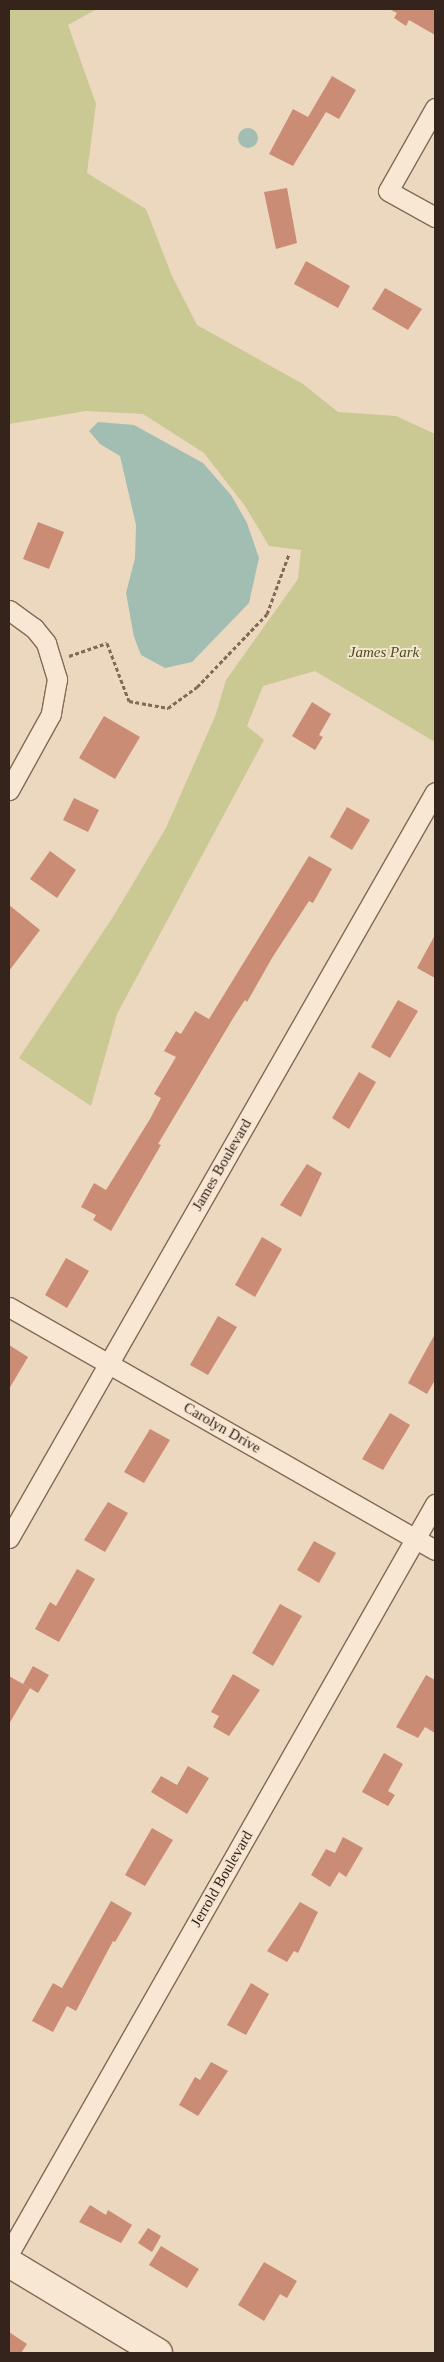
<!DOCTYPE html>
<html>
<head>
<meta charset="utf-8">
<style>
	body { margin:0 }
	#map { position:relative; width:444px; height:2362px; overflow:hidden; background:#ecd8bf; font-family:"Times New Roman",serif }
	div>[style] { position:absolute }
	.green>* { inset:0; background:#cac893 }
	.water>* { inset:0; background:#a2beb2 }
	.round { border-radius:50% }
	.building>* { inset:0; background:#ca8c75 }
	.path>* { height:3px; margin-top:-1.5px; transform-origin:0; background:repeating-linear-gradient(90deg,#846958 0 4px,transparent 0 6.5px) }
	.roads { filter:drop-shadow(1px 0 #846958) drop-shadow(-1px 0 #846958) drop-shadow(0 1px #846958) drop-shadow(0 -1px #846958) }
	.street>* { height:19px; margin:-9.5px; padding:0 9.5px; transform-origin:9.5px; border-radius:9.5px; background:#f8e7d2 }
	.secondary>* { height:28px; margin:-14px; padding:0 14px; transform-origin:14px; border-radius:14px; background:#f8e7d2 }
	span { translate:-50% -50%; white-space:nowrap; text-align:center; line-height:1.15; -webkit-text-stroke:4px #f4e4ce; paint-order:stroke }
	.park-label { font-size:15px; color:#4b5023; font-style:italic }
	.street-label { font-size:15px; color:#34241c }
	.frame { position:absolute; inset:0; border:10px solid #34241c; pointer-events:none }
</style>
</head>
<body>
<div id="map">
	<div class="green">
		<div style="clip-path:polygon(9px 9px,97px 9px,68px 25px,96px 104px,87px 173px,146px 209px,172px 276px,197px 325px,303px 384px,338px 412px,396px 416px,435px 434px,435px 742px,315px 671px,263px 686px,247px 726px,264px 740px,117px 1014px,91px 1106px,19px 1058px,113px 917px,166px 828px,216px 714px,226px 680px,298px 579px,301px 550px,269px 546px,245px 506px,204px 453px,143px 414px,86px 411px,9px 424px)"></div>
	</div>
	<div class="water">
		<div class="round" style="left:238px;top:128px;width:20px;height:20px"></div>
		<div style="clip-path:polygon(98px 422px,134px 425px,203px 463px,231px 495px,247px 523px,259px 558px,249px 603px,192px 662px,165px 668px,141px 655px,134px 637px,126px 593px,135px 558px,136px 525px,120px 456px,100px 444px,89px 431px)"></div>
	</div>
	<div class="building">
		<div style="clip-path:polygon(389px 9px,435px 9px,435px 35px,409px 20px,406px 26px,394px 18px,397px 13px)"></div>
		<div style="clip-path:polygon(332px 76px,356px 90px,339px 119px,326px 112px,293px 166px,269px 154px,293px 109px,308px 117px)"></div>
		<div style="clip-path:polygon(287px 188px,297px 243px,276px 249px,264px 192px)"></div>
		<div style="clip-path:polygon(306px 261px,350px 286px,338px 308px,294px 284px)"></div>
		<div style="clip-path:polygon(385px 288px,422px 309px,408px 330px,372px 309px)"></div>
		<div style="clip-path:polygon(38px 522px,64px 532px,49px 569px,23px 559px)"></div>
		<div style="clip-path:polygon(312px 702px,331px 714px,319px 735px,323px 737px,315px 750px,292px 736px)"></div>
		<div style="clip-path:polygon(104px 716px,140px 737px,115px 779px,79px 758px)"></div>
		<div style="clip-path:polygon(74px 798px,99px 810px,88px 832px,63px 820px)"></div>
		<div style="clip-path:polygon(347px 807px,370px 820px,352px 850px,330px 837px)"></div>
		<div style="clip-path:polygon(50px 851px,76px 870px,57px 898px,30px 879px)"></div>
		<div style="clip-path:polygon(309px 856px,332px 869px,313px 903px,309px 901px,272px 958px,247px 1002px,245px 1000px,235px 1015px,158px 1144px,161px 1145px,111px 1231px,93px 1220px,96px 1215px,81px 1207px,94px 1183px,106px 1190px,150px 1119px,161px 1098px,154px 1094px,176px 1057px,164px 1051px,176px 1031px,181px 1034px,195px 1011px,209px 1019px)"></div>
		<div style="clip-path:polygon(9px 905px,40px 930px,9px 971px)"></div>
		<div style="clip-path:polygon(435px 935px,435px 978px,417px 968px)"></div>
		<div style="clip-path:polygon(398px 1000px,418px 1011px,390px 1058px,371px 1047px)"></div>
		<div style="clip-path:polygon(359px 1072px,376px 1082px,349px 1129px,332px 1118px)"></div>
		<div style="clip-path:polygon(307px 1164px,322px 1173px,301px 1217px,280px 1205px)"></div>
		<div style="clip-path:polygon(262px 1237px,282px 1249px,255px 1297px,235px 1285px)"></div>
		<div style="clip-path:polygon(66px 1258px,89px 1271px,67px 1308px,45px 1295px)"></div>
		<div style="clip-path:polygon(218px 1316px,237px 1327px,208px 1375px,190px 1365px)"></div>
		<div style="clip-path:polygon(435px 1334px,435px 1380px,427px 1394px,408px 1383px)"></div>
		<div style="clip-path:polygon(9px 1345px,28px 1357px,9px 1389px)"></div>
		<div style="clip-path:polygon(390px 1413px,410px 1425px,383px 1470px,362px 1459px)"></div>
		<div style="clip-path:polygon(150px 1429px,170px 1440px,144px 1483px,124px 1472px)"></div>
		<div style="clip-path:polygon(108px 1502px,128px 1513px,105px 1552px,84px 1540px)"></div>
		<div style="clip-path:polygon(314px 1541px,336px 1553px,319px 1583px,297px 1570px)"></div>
		<div style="clip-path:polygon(77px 1569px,95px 1579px,59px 1642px,35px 1629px,50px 1602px,56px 1606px)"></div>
		<div style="clip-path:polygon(280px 1604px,302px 1616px,273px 1666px,252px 1653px)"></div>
		<div style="clip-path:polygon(33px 1666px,49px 1675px,38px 1693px,23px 1684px)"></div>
		<div style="clip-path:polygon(233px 1674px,260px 1690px,229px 1736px,213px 1727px,219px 1716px,211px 1712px)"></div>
		<div style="clip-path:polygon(426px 1675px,435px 1680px,435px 1733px,425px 1727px,418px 1738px,396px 1727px)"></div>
		<div style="clip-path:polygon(9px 1676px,30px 1688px,9px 1724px)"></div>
		<div style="clip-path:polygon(384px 1753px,403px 1764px,388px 1791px,395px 1795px,388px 1806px,362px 1792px)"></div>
		<div style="clip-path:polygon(188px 1766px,209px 1778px,187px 1814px,151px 1792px,161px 1776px,177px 1785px)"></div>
		<div style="clip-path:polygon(152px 1828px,173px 1840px,145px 1886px,125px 1875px)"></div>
		<div style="clip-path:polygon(343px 1837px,363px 1848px,346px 1877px,339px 1872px,330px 1887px,311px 1875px,326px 1849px,335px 1853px)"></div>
		<div style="clip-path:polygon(111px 1901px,132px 1913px,115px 1942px,113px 1941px,76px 2011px,67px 2006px,53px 2032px,32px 2021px,53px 1983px,62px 1988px)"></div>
		<div style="clip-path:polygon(300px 1902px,318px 1912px,298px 1953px,294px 1951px,287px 1962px,267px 1951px)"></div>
		<div style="clip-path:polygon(251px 1983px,269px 1994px,246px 2035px,227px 2025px)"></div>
		<div style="clip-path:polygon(211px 2062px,228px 2071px,198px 2116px,179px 2105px,195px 2077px,200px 2080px)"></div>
		<div style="clip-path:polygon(90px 2205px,106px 2215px,108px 2210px,132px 2225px,121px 2243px,79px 2222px)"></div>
		<div style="clip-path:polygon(148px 2228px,161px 2236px,152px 2252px,138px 2243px)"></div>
		<div style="clip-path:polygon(161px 2246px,199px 2269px,187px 2288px,149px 2265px)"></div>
		<div style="clip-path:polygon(264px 2262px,297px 2281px,287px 2298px,280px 2294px,264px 2321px,238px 2305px)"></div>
		<div style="clip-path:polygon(9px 2332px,27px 2344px,21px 2353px,9px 2353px)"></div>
	</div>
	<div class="path">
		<div style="left:69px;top:656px;width:40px;rotate:-18.9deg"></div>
		<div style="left:107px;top:643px;width:62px;rotate:69.2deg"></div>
		<div style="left:129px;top:701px;width:40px;rotate:10deg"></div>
		<div style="left:168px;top:708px;width:36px;rotate:-36deg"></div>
		<div style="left:197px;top:687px;width:101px;rotate:-46.2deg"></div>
		<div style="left:267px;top:614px;width:64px;rotate:-69.9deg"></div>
	</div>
	<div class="roads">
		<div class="street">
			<div style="left:435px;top:108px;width:95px;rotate:119.5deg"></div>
			<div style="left:388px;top:191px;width:54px;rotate:29deg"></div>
			<div style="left:9px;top:610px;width:31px;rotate:36deg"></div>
			<div style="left:34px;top:628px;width:19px;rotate:51deg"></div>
			<div style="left:46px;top:643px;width:38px;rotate:73deg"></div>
			<div style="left:57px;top:679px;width:36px;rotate:100deg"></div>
			<div style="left:51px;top:714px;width:87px;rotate:118.9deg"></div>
			<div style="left:9px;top:1307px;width:490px;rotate:29.7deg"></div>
			<div style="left:9px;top:1538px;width:859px;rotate:-60.27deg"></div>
			<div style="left:9px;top:2253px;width:862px;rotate:-60.37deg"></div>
		</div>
		<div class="secondary">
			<div style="left:9px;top:2263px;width:174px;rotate:31.1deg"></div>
		</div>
	</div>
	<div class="park-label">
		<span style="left:384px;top:653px">James Park</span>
	</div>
	<div class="street-label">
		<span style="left:222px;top:1165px;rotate:-60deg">James Boulevard</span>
		<span style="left:222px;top:1428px;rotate:30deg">Carolyn Drive</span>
		<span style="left:222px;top:1879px;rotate:-60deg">Jerrold Boulevard</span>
	</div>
	<div class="frame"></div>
</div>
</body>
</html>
